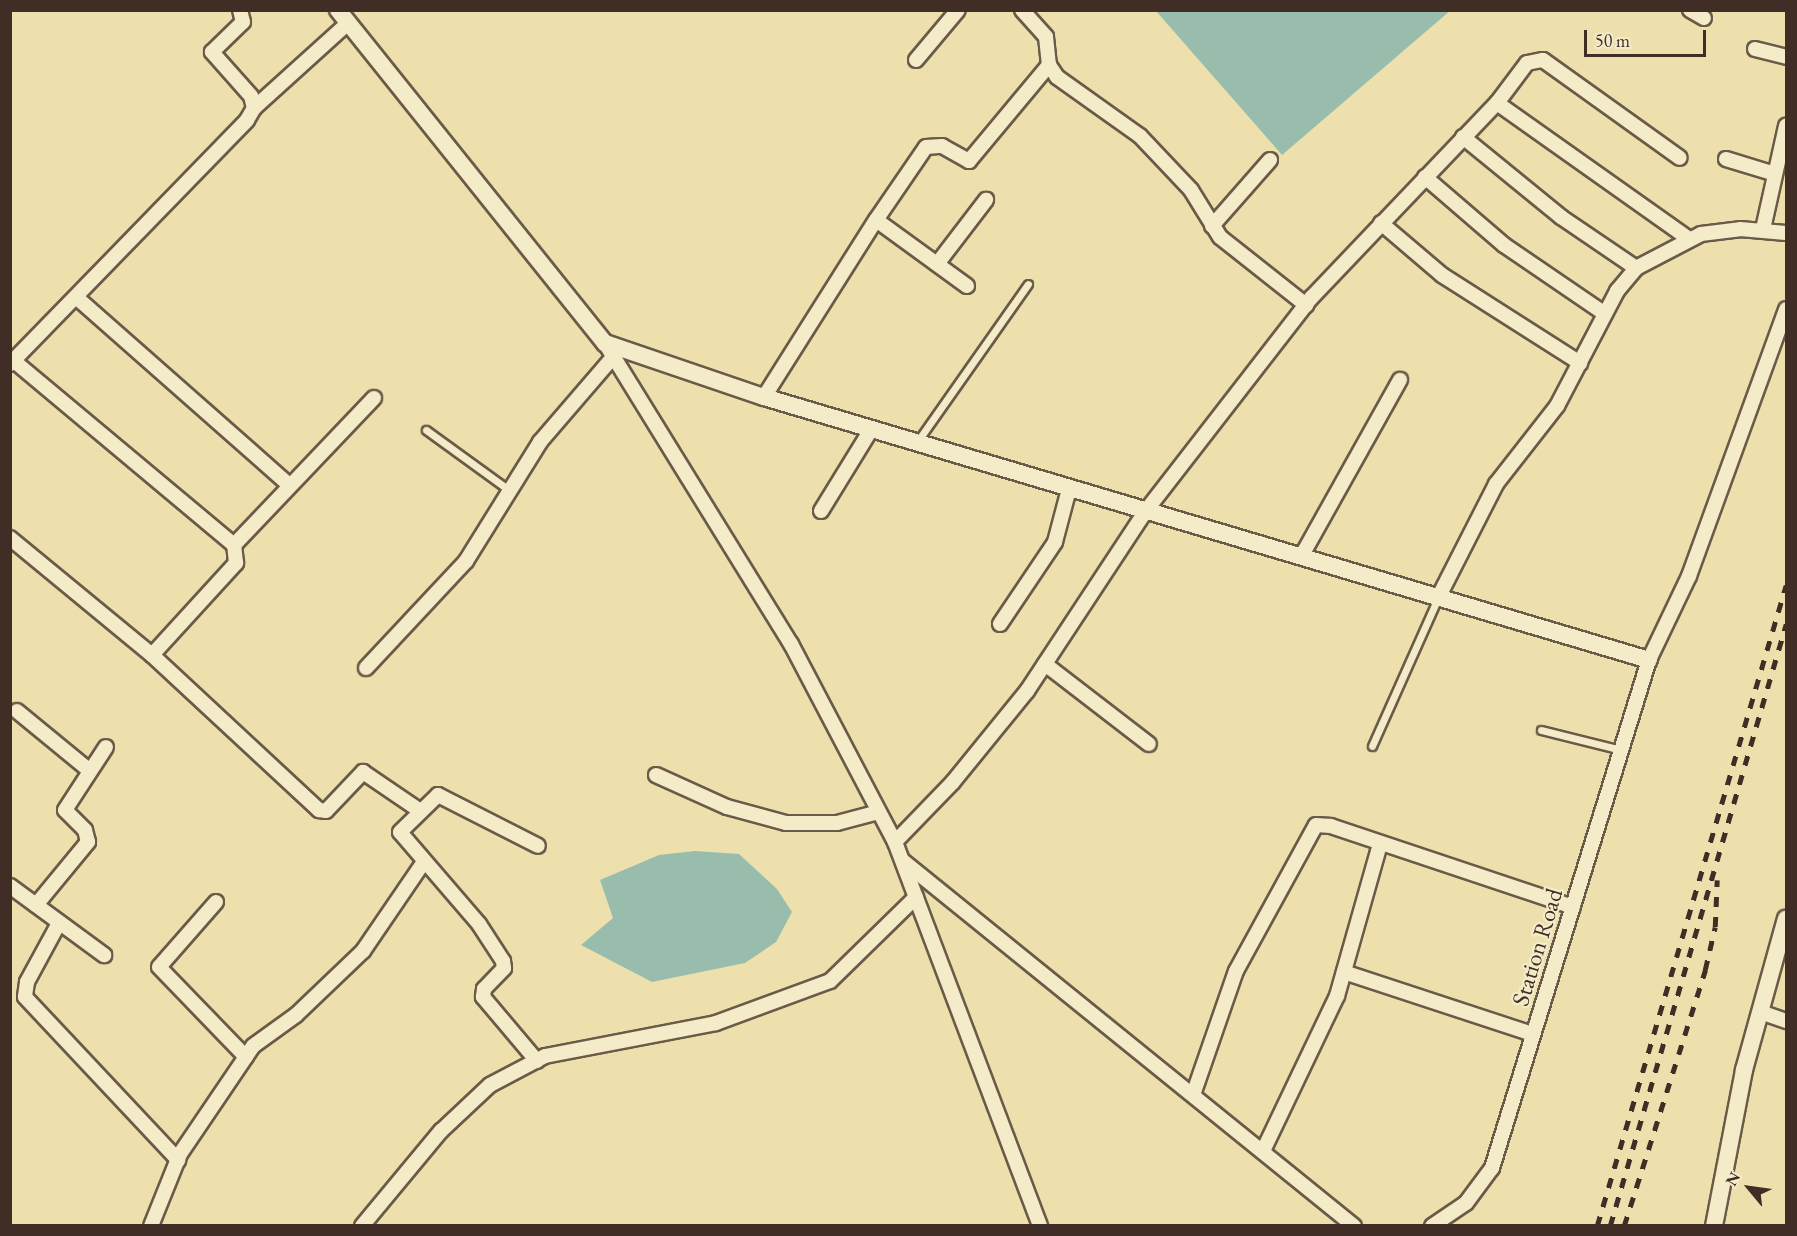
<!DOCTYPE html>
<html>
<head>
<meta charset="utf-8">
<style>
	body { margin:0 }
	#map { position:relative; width:1797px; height:1236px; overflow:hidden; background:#eee0ac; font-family:"EB Garamond",serif }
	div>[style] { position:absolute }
	.water>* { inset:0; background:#99bdad }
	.roads { filter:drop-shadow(2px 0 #6b5a48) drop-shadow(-2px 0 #6b5a48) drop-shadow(0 2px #6b5a48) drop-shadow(0 -2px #6b5a48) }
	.service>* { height:7px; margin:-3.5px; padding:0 3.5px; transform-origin:3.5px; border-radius:3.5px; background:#f4ebc9 }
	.minor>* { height:14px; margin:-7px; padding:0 7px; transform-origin:7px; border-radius:7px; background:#f4ebc9 }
	.tertiary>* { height:16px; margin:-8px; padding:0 8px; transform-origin:8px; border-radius:8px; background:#f4ebc9 }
	.rail>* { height:4.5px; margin-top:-2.25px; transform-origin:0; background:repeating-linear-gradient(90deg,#3f2d26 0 10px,transparent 0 20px) }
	span { translate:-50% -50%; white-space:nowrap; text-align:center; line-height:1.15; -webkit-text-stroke:4.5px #f4ebc9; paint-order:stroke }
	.street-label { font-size:24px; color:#3f2d26 }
	.frame { position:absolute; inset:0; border:12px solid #3f2d26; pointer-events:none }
	.north { position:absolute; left:1719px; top:1158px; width:60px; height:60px; -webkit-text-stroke:4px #f4ebc9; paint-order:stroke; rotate:299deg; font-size:16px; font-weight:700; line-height:24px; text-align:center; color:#3f2d26 }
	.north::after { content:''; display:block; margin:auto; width:21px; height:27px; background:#3f2d26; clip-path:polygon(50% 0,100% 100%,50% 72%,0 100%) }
	.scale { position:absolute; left:1584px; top:30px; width:122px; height:27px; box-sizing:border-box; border:3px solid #3f2d26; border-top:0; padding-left:8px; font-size:18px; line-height:21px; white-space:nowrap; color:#3f2d26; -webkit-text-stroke:4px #f4ebc9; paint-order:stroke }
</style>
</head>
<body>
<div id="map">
	<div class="water">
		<div style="clip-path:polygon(1451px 10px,1282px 155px,1156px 11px,1156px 10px)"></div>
		<div style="clip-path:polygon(695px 851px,739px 854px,777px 889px,792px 912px,776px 942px,745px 963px,652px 982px,581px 945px,613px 918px,600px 880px,659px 855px)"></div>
	</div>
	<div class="roads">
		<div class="service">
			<div style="left:426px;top:430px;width:102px;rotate:35.9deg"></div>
			<div style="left:917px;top:442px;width:193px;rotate:-54.9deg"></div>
			<div style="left:1541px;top:730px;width:82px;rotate:14deg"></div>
			<div style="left:1372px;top:746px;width:162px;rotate:-66deg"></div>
		</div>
		<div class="minor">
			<div style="left:1022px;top:10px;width:36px;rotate:48deg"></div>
			<div style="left:1046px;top:37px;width:28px;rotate:84deg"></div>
			<div style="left:1049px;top:65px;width:14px;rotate:56deg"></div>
			<div style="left:1057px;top:77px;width:102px;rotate:35.4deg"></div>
			<div style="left:1140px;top:136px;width:74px;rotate:46.6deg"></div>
			<div style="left:1191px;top:190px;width:55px;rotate:58.3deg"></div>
			<div style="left:1220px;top:237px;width:110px;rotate:38.3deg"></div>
			<div style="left:1690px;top:10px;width:16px;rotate:30deg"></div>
			<div style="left:1755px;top:49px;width:32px;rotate:14deg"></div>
			<div style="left:916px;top:60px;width:65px;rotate:-50deg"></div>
			<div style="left:1497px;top:103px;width:235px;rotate:35.3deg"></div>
			<div style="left:254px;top:108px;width:127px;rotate:-42.1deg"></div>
			<div style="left:1463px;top:137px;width:127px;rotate:39.2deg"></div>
			<div style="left:1561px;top:217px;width:91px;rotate:34.2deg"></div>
			<div style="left:1726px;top:159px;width:51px;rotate:17deg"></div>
			<div style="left:1425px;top:177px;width:104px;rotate:40.7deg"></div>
			<div style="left:1504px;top:245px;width:122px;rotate:34.3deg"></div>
			<div style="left:1381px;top:223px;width:80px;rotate:40.4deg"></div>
			<div style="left:1442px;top:275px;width:164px;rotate:32.5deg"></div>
			<div style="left:1212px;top:226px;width:88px;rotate:-48.7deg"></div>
			<div style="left:1763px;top:229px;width:106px;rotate:-77.4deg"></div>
			<div style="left:937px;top:264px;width:81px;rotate:-52.6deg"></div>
			<div style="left:967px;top:286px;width:112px;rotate:-144deg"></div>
			<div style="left:876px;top:220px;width:88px;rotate:-55.6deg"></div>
			<div style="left:926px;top:147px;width:16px;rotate:-4deg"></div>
			<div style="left:942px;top:146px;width:31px;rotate:29deg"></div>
			<div style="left:969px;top:161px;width:125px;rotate:-50.2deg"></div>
			<div style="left:76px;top:297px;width:283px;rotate:41.4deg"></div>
			<div style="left:605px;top:343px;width:354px;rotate:58.3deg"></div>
			<div style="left:791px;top:644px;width:224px;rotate:62.3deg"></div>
			<div style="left:895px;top:842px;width:410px;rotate:69.3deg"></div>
			<div style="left:14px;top:361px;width:287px;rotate:39.9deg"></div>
			<div style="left:10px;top:364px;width:340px;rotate:-45.8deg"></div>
			<div style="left:247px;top:120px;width:14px;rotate:-60deg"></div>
			<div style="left:254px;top:108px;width:12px;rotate:-104deg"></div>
			<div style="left:251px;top:96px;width:59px;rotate:-131.6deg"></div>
			<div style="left:212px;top:52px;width:43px;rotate:-44.1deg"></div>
			<div style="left:243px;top:22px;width:12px;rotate:-104deg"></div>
			<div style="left:764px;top:397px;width:209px;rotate:-57.7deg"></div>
			<div style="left:821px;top:511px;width:97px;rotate:-58.4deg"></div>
			<div style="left:10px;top:538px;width:184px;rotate:39.5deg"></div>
			<div style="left:152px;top:655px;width:228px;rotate:42.9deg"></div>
			<div style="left:319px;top:810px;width:7px;rotate:8deg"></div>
			<div style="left:326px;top:811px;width:54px;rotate:-46.5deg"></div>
			<div style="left:363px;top:772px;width:68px;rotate:34.2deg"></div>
			<div style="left:1301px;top:557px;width:203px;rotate:-60.8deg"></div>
			<div style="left:1438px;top:598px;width:128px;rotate:-63deg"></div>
			<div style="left:1496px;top:484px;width:99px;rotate:-52deg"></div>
			<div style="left:1557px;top:406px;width:130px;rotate:-62.4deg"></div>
			<div style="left:1617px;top:291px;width:30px;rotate:-50deg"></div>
			<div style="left:1636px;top:268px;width:73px;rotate:-27.6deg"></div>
			<div style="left:1701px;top:234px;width:39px;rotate:-7deg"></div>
			<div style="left:1740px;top:229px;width:46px;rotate:5deg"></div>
			<div style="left:1000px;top:624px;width:99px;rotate:-56.1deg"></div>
			<div style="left:1055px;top:542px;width:55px;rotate:-75.2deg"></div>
			<div style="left:152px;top:655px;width:125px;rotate:-47.6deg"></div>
			<div style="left:236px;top:563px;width:18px;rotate:-96deg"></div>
			<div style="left:234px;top:545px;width:203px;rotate:-46.4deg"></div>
			<div style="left:1045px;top:664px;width:131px;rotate:37.6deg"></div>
			<div style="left:366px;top:668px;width:146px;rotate:-46.9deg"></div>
			<div style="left:466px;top:561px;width:140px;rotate:-58.1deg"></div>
			<div style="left:540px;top:442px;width:113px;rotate:-49.3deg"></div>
			<div style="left:17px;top:711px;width:94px;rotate:39.4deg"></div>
			<div style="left:656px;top:775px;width:78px;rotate:24.3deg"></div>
			<div style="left:727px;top:807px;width:61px;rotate:15.2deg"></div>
			<div style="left:786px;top:823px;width:51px"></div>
			<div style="left:837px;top:823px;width:43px;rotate:-14.7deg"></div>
			<div style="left:895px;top:842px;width:83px;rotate:-46deg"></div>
			<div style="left:953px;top:782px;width:117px;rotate:-50.9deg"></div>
			<div style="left:1027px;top:691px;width:214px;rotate:-56.6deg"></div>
			<div style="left:1145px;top:512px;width:272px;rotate:-52.2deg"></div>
			<div style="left:1312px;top:297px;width:268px;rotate:-46.4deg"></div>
			<div style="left:1497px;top:103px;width:50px;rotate:-53.1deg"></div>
			<div style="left:1527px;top:63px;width:16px;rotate:-11deg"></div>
			<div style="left:1543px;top:60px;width:168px;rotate:35.6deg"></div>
			<div style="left:903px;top:861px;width:580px;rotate:38.98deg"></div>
			<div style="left:10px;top:886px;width:117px;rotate:36.3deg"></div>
			<div style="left:216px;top:902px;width:86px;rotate:131.2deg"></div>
			<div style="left:159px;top:967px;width:125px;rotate:46deg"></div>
			<div style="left:36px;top:905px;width:82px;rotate:-50.5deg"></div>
			<div style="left:88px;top:842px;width:12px;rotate:-104deg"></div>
			<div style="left:85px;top:830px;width:28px;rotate:-135deg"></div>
			<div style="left:65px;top:810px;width:75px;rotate:-56.9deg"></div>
			<div style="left:59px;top:923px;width:67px;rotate:118.5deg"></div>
			<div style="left:27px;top:982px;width:15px;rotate:98deg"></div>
			<div style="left:25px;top:997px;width:224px;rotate:46.8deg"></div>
			<div style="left:1344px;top:972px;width:199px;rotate:18.2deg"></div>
			<div style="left:1760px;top:1012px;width:28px;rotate:19deg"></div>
			<div style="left:537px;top:1061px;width:84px;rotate:-130.2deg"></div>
			<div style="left:483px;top:997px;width:8px;rotate:-83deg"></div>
			<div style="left:484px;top:989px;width:29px;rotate:-46deg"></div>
			<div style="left:504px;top:968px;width:7px;rotate:-98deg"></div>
			<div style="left:503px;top:961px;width:44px;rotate:-123deg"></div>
			<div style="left:479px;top:924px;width:121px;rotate:-130.7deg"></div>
			<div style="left:400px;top:832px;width:53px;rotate:-44.2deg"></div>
			<div style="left:438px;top:795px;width:112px;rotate:27deg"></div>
			<div style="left:1193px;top:1095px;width:131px;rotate:-70.9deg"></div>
			<div style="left:1236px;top:971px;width:166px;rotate:-61.3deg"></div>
			<div style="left:1316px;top:825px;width:15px;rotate:4deg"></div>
			<div style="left:1331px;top:826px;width:255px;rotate:18.5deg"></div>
			<div style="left:1263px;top:1151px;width:172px;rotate:-64.5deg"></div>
			<div style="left:1337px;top:996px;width:158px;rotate:-74.2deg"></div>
			<div style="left:151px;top:1226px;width:78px;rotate:-68.1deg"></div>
			<div style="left:180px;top:1154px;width:130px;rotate:-55.9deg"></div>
			<div style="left:253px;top:1046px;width:53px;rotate:-35.8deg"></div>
			<div style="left:296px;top:1015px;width:93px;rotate:-43.7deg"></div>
			<div style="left:363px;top:951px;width:107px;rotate:-55.7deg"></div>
			<div style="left:362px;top:1226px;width:124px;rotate:-50.3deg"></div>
			<div style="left:441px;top:1131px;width:67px;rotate:-43.2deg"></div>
			<div style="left:490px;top:1085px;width:62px;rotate:-27.8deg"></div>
			<div style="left:545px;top:1056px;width:174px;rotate:-10.9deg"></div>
			<div style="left:716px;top:1023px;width:121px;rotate:-20.2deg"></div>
			<div style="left:830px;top:981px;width:120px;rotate:-44.3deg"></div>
			<div style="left:1432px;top:1226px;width:41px;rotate:-34.1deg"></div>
			<div style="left:1466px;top:1203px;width:44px;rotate:-53.4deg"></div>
			<div style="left:1492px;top:1168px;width:532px;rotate:-72.83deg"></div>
			<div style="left:1649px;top:660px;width:93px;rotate:-64.5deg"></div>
			<div style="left:1689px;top:576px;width:284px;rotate:-70deg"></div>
		</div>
		<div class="tertiary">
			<div style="left:338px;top:10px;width:427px;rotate:51.3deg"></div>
			<div style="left:605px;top:343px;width:168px;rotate:18.8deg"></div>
			<div style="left:764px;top:397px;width:923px;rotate:16.55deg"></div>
			<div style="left:1714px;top:1226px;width:159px;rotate:-79.1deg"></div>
			<div style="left:1744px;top:1070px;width:157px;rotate:-74.5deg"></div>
		</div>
	</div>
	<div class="rail">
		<div style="left:1597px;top:1226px;width:668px;rotate:-73.57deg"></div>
		<div style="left:1610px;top:1226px;width:627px;rotate:-73.7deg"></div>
		<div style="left:1624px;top:1226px;width:269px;rotate:-72.4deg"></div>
		<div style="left:1705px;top:970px;width:44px;rotate:-76.9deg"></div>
		<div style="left:1715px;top:927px;width:47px;rotate:-87.6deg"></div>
	</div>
	<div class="street-label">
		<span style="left:1537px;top:947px;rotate:-73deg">Station Road</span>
	</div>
	<div class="frame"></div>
	<div class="north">N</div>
	<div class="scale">50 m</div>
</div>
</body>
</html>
